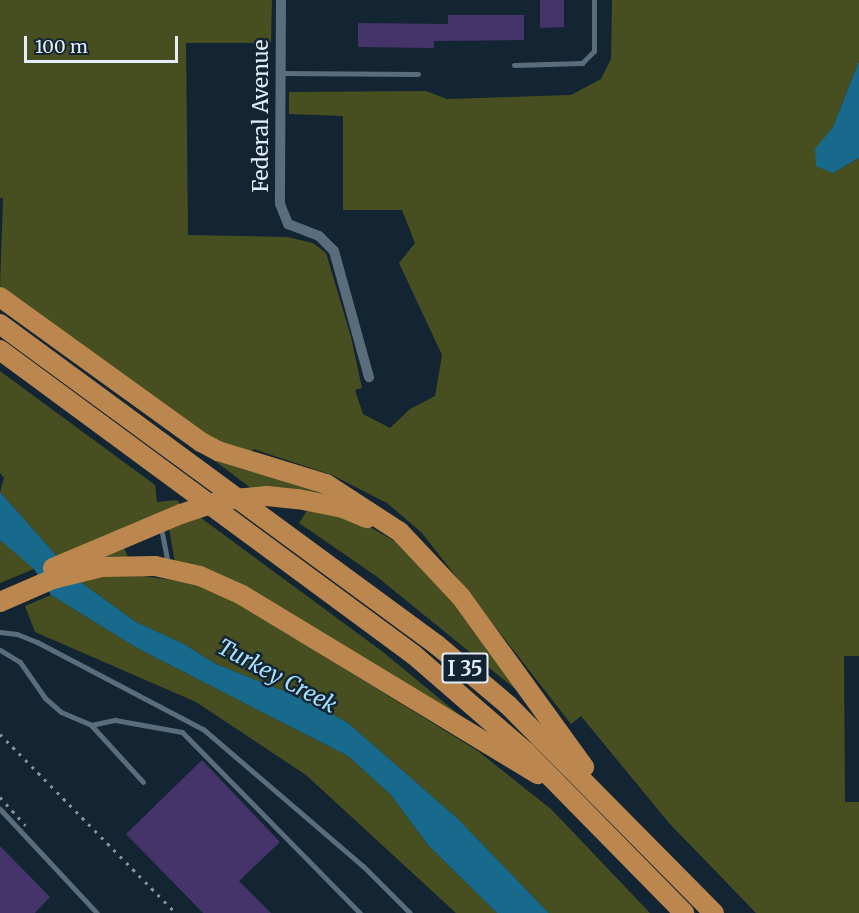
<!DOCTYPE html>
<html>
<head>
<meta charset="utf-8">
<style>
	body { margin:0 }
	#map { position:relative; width:859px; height:913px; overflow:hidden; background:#132432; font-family:Merriweather,serif }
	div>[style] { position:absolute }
	.green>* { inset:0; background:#474f20 }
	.water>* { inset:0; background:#176a8b }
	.building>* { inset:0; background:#453469 }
	.service>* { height:5px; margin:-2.5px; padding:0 2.5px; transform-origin:2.5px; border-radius:2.5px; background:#5a6d7d }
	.minor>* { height:10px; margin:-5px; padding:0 5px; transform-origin:5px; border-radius:5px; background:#5a6d7d }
	.motorway>* { height:20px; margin:-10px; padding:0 10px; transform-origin:10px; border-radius:10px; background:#bb874f }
	.rail>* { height:3px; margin-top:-1.5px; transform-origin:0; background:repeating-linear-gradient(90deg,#85939f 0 3px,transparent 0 9px) }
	span { translate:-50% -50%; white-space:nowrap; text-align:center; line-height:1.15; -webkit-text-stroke:5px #132432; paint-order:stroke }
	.shield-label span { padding:2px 4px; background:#132432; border:2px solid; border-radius:4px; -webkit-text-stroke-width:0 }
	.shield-label { font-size:20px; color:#e3eef8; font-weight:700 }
	.street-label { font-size:21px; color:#e3eef8 }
	.water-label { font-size:22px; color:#a6e1fe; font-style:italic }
	.scale { position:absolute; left:24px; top:36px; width:154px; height:27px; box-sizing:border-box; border:3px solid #e3eef8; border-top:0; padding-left:8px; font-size:18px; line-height:21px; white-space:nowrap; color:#e3eef8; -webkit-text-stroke:4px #132432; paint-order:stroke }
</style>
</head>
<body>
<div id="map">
	<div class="green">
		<div style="clip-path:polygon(0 0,272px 0,271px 43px,186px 43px,188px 235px,287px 237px,313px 243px,326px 253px,351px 337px,362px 388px,355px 390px,363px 414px,390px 428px,410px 409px,435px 396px,442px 355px,399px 263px,415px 243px,402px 210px,343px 210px,343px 116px,289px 114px,289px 92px,426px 91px,447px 99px,571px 95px,601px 79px,611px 59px,612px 0,859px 0,859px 61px,833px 127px,815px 150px,833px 173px,859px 158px,859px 656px,844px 656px,845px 802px,859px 802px,859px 913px,756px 913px,669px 823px,581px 716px,571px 724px,422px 533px,387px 503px,332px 475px,253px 449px,252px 453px,227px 446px,191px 425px,0 286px,3px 198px,0 198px)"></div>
		<div style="clip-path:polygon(0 371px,155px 485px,157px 502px,177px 500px,182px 506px,117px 532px,136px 575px,198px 584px,226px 596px,478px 751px,552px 810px,650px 913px,549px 913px,457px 818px,348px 723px,309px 701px,216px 664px,184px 644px,136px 622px,79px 581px,0 492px,4px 478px,0 473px)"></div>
		<div style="clip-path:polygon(203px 452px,338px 497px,300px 490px,252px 489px)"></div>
		<div style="clip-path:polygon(310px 506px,354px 518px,400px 544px,439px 580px,519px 692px,376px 576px,299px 523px)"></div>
		<div style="clip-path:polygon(197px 515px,383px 652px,463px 718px,175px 563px,169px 528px)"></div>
		<div style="clip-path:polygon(0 540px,18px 554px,34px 569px,0 583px)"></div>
		<div style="clip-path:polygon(51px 595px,137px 648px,348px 756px,391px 795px,428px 845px,497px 913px,456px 913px,306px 775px,196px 702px,35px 632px,25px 606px)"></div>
	</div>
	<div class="water">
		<div style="clip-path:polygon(859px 61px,859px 158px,833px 173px,816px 166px,815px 149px,833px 127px)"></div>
		<div style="clip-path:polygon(0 492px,79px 581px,136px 622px,184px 644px,216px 664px,309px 701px,348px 723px,457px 818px,549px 913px,497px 913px,428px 845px,391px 795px,348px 756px,137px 648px,51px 595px,34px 569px,0 540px)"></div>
	</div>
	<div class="building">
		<div style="clip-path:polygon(540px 0,564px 0,564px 27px,540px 28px)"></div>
		<div style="clip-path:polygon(448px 15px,524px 15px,524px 40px,434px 41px,434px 48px,358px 47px,358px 23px,448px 24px)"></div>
		<div style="clip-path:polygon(202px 760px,280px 842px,239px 881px,271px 913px,203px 913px,126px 834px)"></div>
		<div style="clip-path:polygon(0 846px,50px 897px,35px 913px,0 913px)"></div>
	</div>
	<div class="service">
		<div style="left:514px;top:65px;width:68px;rotate:-1.7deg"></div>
		<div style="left:582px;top:63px;width:17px;rotate:-45deg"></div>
		<div style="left:594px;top:51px;width:51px;rotate:-90deg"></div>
		<div style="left:281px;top:73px;width:137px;rotate:0.4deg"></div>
		<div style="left:161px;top:528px;width:36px;rotate:79deg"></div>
		<div style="left:0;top:632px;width:17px;rotate:7deg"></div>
		<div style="left:17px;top:634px;width:22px;rotate:22deg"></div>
		<div style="left:37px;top:642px;width:187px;rotate:27.7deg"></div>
		<div style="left:203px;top:729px;width:211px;rotate:40.6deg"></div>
		<div style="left:363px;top:866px;width:66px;rotate:45deg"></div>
		<div style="left:0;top:650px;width:23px;rotate:31deg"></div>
		<div style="left:20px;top:662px;width:44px;rotate:55.2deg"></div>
		<div style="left:45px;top:698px;width:21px;rotate:41deg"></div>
		<div style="left:61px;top:712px;width:33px;rotate:23deg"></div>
		<div style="left:91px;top:725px;width:77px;rotate:47.6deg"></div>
		<div style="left:91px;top:725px;width:25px;rotate:-12deg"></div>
		<div style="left:115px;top:720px;width:68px;rotate:10.2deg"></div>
		<div style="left:182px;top:732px;width:254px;rotate:45.5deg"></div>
		<div style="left:0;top:809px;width:142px;rotate:47deg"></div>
	</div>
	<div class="minor">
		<div style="left:281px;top:0;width:204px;rotate:90.3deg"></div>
		<div style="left:280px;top:204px;width:22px;rotate:68deg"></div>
		<div style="left:288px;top:224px;width:33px;rotate:21deg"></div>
		<div style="left:319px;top:236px;width:21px;rotate:45deg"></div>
		<div style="left:334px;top:251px;width:131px;rotate:74.5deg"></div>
	</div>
	<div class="motorway">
		<div style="left:0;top:297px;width:248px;rotate:35.8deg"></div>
		<div style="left:201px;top:442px;width:19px;rotate:28deg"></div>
		<div style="left:218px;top:451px;width:113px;rotate:17deg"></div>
		<div style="left:326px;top:484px;width:88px;rotate:33deg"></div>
		<div style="left:400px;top:532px;width:89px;rotate:46.8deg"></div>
		<div style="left:461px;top:597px;width:210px;rotate:54.1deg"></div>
		<div style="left:0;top:324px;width:542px;rotate:36.3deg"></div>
		<div style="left:437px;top:645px;width:93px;rotate:40.2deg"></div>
		<div style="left:508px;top:705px;width:293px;rotate:45.3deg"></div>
		<div style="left:0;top:350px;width:514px;rotate:36.38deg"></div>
		<div style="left:414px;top:655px;width:148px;rotate:40.9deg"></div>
		<div style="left:526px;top:752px;width:226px;rotate:45.5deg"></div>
		<div style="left:53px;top:568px;width:139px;rotate:-22.9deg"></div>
		<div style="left:181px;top:514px;width:44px;rotate:-18.4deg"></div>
		<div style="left:223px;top:500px;width:44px;rotate:-5.2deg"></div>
		<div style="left:267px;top:496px;width:31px;rotate:6deg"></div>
		<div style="left:298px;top:499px;width:46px;rotate:11.3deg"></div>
		<div style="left:343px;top:508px;width:26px;rotate:23deg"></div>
		<div style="left:0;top:602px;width:58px;rotate:-23.5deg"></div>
		<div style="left:53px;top:579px;width:50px;rotate:-13.8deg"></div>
		<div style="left:102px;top:567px;width:53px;rotate:-1.1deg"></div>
		<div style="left:155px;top:566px;width:46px;rotate:12.5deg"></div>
		<div style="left:200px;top:576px;width:46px;rotate:24.3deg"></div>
		<div style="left:242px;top:595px;width:346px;rotate:31.2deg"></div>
	</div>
	<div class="rail">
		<div style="left:0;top:734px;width:251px;rotate:45.5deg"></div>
		<div style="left:0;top:797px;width:38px;rotate:48deg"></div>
	</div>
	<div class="shield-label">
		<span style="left:465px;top:668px">I 35</span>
	</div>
	<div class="street-label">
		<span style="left:261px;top:116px;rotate:-90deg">Federal Avenue</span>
	</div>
	<div class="water-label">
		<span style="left:277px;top:676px;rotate:28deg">Turkey Creek</span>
	</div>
	<div class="scale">100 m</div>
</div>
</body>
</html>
